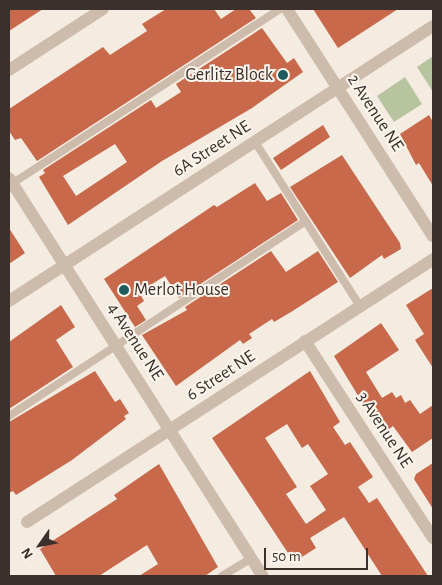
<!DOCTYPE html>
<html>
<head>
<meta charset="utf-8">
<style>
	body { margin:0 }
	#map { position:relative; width:442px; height:585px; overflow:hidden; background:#f4ebe1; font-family:"Alegreya Sans",sans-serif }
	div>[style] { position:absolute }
	.green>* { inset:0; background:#b8c4a0 }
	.building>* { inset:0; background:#c8694b }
	.lane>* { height:8px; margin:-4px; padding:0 4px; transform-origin:4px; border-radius:4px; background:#cdbbac }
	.street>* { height:12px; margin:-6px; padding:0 6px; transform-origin:6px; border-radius:6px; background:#cdbbac }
	.dots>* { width:14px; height:14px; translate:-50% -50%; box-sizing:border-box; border:2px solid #fbf5ee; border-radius:50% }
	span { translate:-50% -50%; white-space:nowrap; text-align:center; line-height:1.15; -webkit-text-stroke:4px #fbf5ee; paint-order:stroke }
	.poi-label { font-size:18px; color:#3b302b }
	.right { translate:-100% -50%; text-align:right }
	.left { translate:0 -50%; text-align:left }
	.street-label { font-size:18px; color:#3b302b }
	.frame { position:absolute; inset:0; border:10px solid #3b302b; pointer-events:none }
	.north { position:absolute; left:15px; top:520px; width:50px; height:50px; -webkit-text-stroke:4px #fbf5ee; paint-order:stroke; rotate:237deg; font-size:14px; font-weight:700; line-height:20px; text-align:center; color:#3b302b }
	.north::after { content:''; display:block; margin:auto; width:18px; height:22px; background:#3b302b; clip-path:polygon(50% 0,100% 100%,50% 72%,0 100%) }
	.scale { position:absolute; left:264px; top:548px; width:104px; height:22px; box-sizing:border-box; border:2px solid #3b302b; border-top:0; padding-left:6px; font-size:15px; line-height:18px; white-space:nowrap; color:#3b302b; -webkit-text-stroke:4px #fbf5ee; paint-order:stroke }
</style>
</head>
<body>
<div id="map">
	<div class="green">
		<div style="clip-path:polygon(433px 56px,433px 92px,417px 67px)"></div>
		<div style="clip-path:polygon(405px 77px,422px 104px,394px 122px,377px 96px)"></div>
	</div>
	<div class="building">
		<div style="clip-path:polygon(9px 9px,43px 9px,9px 31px)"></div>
		<div style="clip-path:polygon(166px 9px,214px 9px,221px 19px,236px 9px,249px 9px,256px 18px,37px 161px,21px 138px,15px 140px,9px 131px,9px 109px,103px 47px,110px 55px,147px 31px,142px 24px)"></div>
		<div style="clip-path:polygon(313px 9px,398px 9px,338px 48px)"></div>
		<div style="clip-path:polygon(evenodd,262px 28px,287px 63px,294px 58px,303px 72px,252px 108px,162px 161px,68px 225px,39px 177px,45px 173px,43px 170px,151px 100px,156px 108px,181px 92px,176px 84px,262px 28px,115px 144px,127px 162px,76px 196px,63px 176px,115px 144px)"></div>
		<div style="clip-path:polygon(429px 115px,433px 122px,433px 186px,419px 163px,416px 165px,400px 134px)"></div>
		<div style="clip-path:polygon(323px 125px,330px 137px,281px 170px,273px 158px)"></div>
		<div style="clip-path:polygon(342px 155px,400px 243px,401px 249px,384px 259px,382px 255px,350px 278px,290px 187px)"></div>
		<div style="clip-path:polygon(255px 183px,267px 201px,281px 193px,298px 220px,179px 298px,165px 276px,139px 292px,144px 301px,137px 306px,146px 320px,135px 327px,104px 279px,214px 205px,217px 207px)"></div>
		<div style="clip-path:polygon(9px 228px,25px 253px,9px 264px)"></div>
		<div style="clip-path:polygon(271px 251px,286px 272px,318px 251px,338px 282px,291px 312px,274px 322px,272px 319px,249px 334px,252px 338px,243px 344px,240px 340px,176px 386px,142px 335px,187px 310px,185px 307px)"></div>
		<div style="clip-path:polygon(433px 288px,433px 368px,415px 340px,424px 334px,406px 305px)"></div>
		<div style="clip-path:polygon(61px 305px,75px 327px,56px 340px,73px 367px,9px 409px,9px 342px)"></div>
		<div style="clip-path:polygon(381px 323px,399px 350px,366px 372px,382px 398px,392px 392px,396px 398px,401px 395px,405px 403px,410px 400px,420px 414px,433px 405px,433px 438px,412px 452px,393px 426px,388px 430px,369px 404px,365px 407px,334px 356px)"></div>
		<div style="clip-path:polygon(95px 371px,115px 402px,120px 399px,129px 413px,124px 416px,126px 419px,72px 460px,16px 495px,13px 491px,9px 493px,9px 422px)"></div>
		<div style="clip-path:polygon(evenodd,310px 371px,340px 422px,333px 427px,345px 445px,350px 442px,373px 477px,358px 487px,369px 503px,377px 498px,428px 576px,382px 576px,344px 517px,310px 538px,316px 548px,294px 562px,212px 438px,310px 371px,287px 424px,302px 448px,308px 444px,328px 474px,310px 486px,326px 510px,306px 524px,286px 494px,297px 487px,265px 438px,287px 424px)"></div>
		<div style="clip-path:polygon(433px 463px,433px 509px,414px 479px,416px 474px)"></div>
		<div style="clip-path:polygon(159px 464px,218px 567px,205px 576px,139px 576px,158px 564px,147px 545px,99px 576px,56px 576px,40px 549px,117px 499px,114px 495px)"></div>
	</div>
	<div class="lane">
		<div style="left:255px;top:142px;width:195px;rotate:57.4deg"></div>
		<div style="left:10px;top:185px;width:322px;rotate:-33.1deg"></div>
		<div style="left:9px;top:416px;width:355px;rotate:-33.3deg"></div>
		<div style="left:222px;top:576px;width:35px;rotate:-31deg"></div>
	</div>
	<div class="street">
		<div style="left:287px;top:9px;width:270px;rotate:57.3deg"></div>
		<div style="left:9px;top:70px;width:112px;rotate:-33deg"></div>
		<div style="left:9px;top:178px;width:472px;rotate:57.5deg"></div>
		<div style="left:9px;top:301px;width:505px;rotate:-32.97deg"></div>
		<div style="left:305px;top:341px;width:235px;rotate:57deg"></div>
		<div style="left:27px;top:522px;width:484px;rotate:-32.9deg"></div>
	</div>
	<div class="dots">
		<div style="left:283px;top:75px;background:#1f5a5e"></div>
		<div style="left:124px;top:290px;background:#1f5a5e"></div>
	</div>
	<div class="poi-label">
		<span class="right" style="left:273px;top:75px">Gerlitz Block</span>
		<span class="left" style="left:134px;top:290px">Merlot House</span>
	</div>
	<div class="street-label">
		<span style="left:375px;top:113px;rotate:57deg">2 Avenue NE</span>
		<span style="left:212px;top:149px;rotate:-33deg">6A Street NE</span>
		<span style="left:135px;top:342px;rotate:57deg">4 Avenue NE</span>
		<span style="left:221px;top:376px;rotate:-33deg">6 Street NE</span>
		<span style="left:384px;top:430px;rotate:57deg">3 Avenue NE</span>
	</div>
	<div class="frame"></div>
	<div class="north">N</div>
	<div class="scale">50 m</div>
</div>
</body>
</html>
